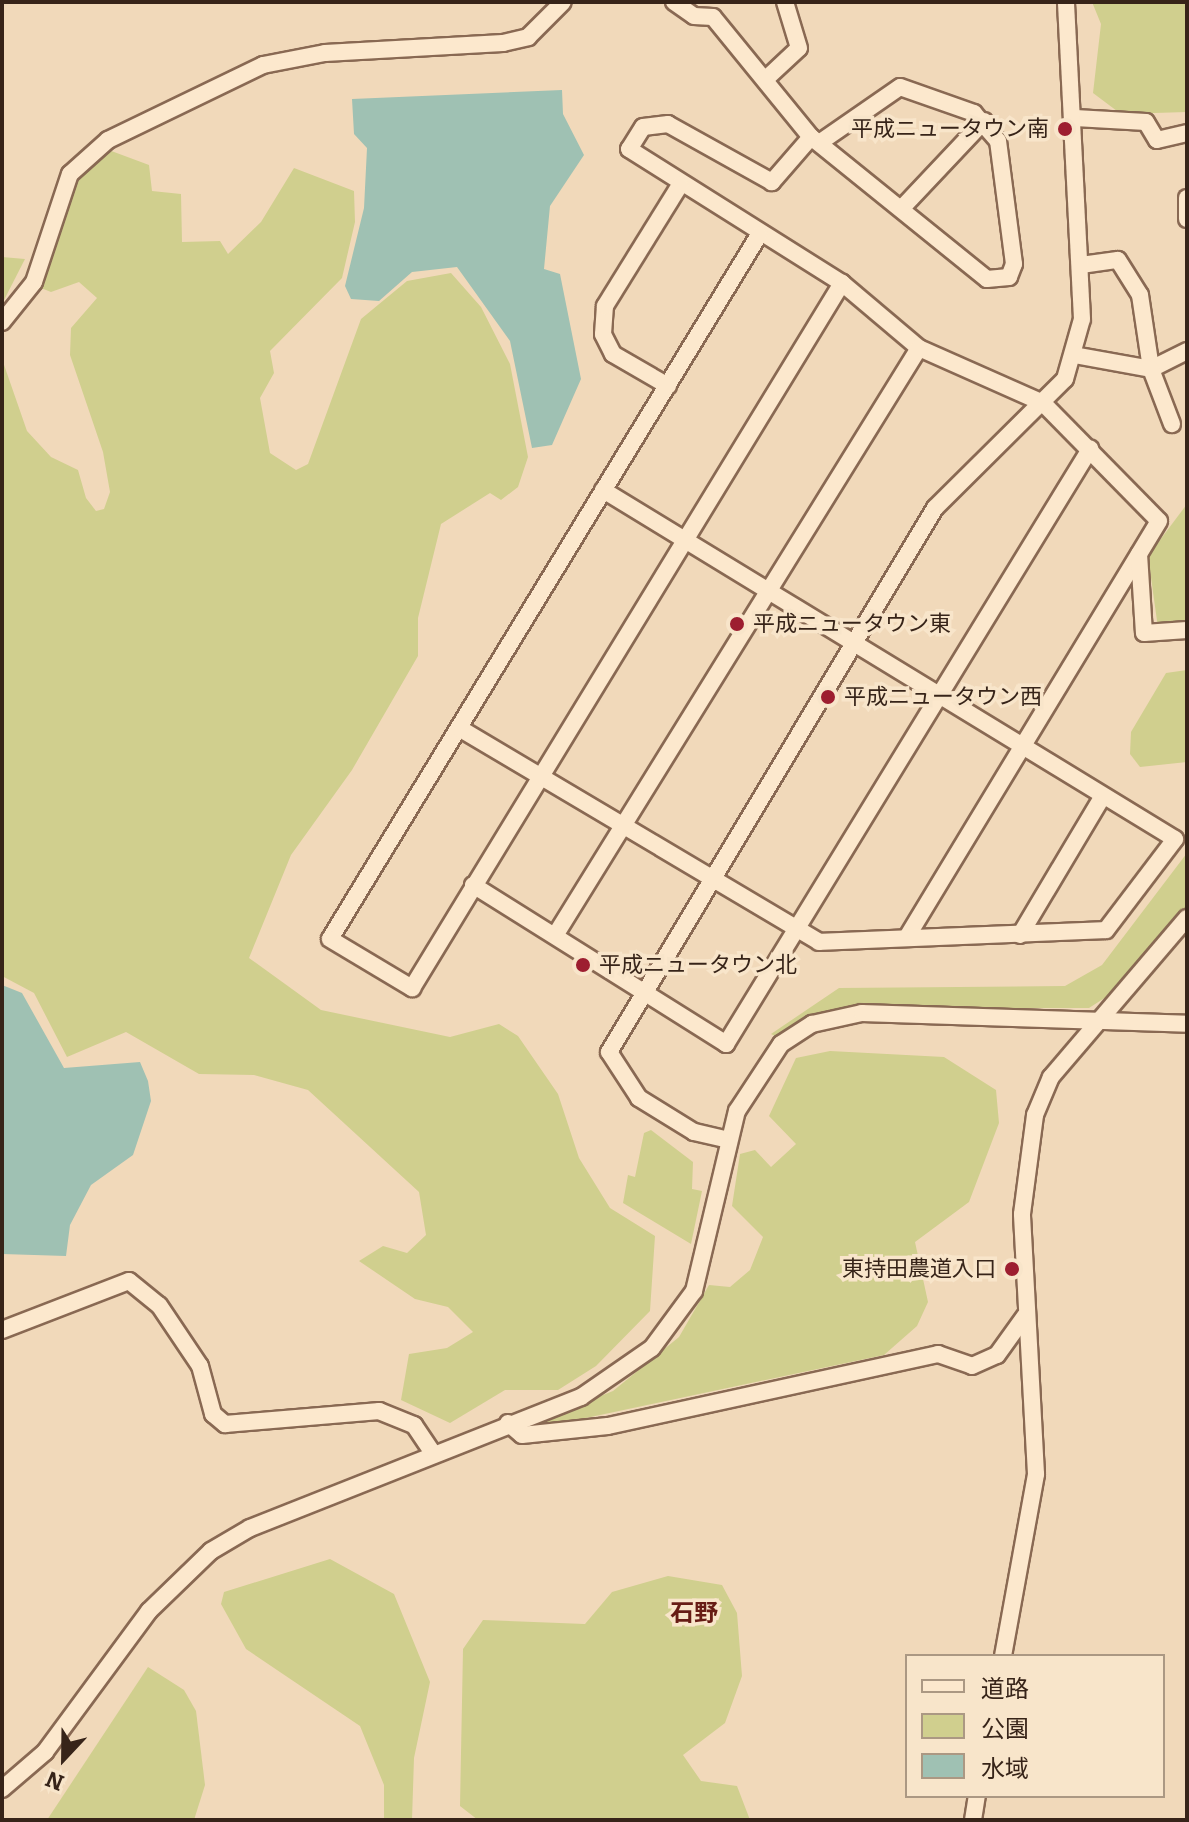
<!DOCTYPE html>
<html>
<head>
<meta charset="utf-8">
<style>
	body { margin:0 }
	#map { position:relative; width:1189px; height:1822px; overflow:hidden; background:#f1d9ba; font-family:Bitter,"Noto Sans JP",serif }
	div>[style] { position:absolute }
	.green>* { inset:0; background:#d0cf8e }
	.water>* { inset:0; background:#9fc1b3 }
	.roads { filter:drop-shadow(2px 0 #896953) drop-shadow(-2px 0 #896953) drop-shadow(0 2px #896953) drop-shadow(0 -2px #896953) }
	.minor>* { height:16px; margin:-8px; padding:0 8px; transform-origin:8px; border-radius:8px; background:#fce8cd }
	.dots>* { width:22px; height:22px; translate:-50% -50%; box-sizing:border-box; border:4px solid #f8e5ca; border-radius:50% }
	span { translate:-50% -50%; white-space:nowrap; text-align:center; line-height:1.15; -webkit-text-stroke:7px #f8e5ca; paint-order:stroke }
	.poi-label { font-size:22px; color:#372419 }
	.right { translate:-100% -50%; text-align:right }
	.left { translate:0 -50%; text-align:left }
	.neighbourhood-label { font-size:24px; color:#671c15; font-weight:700 }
	.frame { position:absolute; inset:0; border:4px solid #372419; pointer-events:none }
	.legend { position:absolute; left:905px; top:1654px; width:260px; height:144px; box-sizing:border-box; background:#f8e5ca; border:2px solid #ab9883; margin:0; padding:10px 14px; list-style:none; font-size:24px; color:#372419 }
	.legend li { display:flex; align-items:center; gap:16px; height:40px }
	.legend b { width:40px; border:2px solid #ab9883 }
	.north { position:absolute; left:24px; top:1718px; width:80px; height:80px; -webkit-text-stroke:6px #f8e5ca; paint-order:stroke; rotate:202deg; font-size:22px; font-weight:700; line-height:32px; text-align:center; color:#372419 }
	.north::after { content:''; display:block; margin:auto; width:28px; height:36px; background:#372419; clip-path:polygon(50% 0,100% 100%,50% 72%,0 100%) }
</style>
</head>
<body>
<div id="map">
	<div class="green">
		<div style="clip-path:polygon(1092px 2px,1187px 2px,1187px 112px,1121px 114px,1093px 93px,1101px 24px)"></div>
		<div style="clip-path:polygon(106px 149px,149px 165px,152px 191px,181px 194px,182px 242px,220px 241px,228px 254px,261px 222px,294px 168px,354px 191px,355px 222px,342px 278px,270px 351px,274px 373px,260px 398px,270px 453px,296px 470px,308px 464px,361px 319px,407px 281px,451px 273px,481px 307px,510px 364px,528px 457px,518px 487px,501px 500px,490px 493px,441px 524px,418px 618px,418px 656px,352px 770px,291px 855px,249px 958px,321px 1010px,450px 1037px,499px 1024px,518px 1036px,558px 1094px,579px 1158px,610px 1208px,655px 1236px,650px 1311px,596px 1366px,558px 1390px,505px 1390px,450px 1423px,401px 1400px,409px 1354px,447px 1348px,473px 1332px,448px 1307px,415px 1299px,359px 1261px,383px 1246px,407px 1253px,426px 1235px,419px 1192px,308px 1090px,254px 1075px,199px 1074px,126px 1032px,67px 1057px,34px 993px,2px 976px,2px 359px,27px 431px,51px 457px,78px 470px,86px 498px,96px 511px,104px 509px,110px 492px,103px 452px,70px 355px,71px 328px,97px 298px,79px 282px,51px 292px,41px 288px,78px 175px)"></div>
		<div style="clip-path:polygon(2px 257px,25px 259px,2px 304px)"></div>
		<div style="clip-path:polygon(1187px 504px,1187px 622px,1158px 628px,1148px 556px)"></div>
		<div style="clip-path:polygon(1187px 670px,1187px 762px,1140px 767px,1130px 754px,1131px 732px,1166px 673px)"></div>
		<div style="clip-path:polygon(1187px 853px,1187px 911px,1117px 990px,1089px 1008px,841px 1008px,779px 1038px,771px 1034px,839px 988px,1065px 986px,1102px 965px)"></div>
		<div style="clip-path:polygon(830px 1051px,944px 1057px,996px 1090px,999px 1123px,969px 1202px,915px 1242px,928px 1302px,917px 1326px,884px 1355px,534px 1429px,531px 1424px,613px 1391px,679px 1337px,709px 1285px,730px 1287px,750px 1270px,763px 1237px,732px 1206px,740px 1154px,755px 1150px,771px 1167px,796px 1144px,769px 1116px,796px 1058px)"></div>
		<div style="clip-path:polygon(651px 1130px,693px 1162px,692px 1189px,702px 1191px,691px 1244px,623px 1203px,628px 1175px,635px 1177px,644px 1133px)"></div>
		<div style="clip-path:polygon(330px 1559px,394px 1594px,430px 1682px,414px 1758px,412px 1820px,384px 1820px,384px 1785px,360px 1726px,246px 1649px,221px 1604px,224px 1592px)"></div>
		<div style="clip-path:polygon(668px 1576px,722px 1585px,737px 1613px,742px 1676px,725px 1723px,683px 1755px,701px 1781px,737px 1786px,750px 1820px,478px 1820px,460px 1806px,463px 1649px,483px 1620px,585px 1624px,612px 1592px)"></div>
		<div style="clip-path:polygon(148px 1667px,184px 1690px,196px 1711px,205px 1785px,194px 1820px,47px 1820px)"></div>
	</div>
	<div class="water">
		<div style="clip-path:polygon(562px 90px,563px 114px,584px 155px,550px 206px,544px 269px,560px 274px,581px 379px,552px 445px,532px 448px,510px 341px,457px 267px,412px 272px,379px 301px,351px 299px,345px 286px,364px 208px,367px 148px,354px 134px,352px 99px)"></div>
		<div style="clip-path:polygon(2px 985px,22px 993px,64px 1068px,140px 1062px,148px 1081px,151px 1101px,133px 1155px,91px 1185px,70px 1225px,66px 1256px,2px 1254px)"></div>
	</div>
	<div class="roads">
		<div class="minor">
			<div style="left:674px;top:2px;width:24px;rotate:35deg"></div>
			<div style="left:694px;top:16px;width:19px;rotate:3deg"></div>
			<div style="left:713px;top:17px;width:155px;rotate:50.8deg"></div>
			<div style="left:811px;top:137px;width:226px;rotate:38.9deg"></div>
			<div style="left:987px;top:279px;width:22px;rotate:-5deg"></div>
			<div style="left:1009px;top:277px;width:14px;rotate:-69deg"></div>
			<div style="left:1014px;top:264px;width:124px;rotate:-97.4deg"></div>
			<div style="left:998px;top:141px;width:37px;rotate:-131deg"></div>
			<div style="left:974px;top:113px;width:78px;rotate:-160.6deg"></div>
			<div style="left:900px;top:87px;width:98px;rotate:145.3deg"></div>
			<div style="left:768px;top:77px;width:42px;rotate:-43.1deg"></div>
			<div style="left:799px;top:48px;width:48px;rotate:-106.9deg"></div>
			<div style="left:1075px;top:118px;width:71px;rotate:3.2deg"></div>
			<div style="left:1146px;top:122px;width:21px;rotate:59deg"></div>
			<div style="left:1157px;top:140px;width:31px;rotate:-13deg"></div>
			<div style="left:811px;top:137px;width:60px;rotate:130.9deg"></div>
			<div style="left:772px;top:182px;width:119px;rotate:-150.9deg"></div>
			<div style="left:668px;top:124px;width:25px;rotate:173deg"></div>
			<div style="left:643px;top:127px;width:26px;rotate:122deg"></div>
			<div style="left:629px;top:149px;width:252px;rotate:32.2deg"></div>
			<div style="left:842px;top:283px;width:101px;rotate:40.2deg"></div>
			<div style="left:919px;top:348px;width:136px;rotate:23.9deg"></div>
			<div style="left:1043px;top:403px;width:165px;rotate:45.5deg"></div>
			<div style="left:1159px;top:521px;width:486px;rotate:121.2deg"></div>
			<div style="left:1187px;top:198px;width:21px;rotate:90deg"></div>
			<div style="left:901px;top:209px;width:121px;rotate:-46.7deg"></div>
			<div style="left:759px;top:235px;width:824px;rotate:121.36deg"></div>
			<div style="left:330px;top:939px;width:96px;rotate:30.9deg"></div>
			<div style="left:412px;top:988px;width:826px;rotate:-58.62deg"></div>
			<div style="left:1081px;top:265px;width:37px;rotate:-8deg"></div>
			<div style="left:1118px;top:260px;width:41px;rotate:57.8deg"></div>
			<div style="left:1140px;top:295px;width:75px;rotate:81.5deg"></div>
			<div style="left:1151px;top:369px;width:40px;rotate:-26.6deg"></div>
			<div style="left:2px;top:322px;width:51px;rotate:-51.3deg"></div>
			<div style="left:34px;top:282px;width:114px;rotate:-71.6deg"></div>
			<div style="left:70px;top:174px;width:51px;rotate:-41.8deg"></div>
			<div style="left:108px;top:140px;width:172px;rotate:-25.8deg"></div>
			<div style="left:263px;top:65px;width:63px;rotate:-11deg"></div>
			<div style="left:325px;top:53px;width:178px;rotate:-3.2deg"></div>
			<div style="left:503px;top:43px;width:26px;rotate:-13deg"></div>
			<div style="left:528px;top:37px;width:49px;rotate:-45deg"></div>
			<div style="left:1074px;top:355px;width:78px;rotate:10.3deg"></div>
			<div style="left:1151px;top:369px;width:59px;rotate:69.1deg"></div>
			<div style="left:668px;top:386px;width:64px;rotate:-149.8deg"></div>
			<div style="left:613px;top:354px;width:22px;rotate:-117deg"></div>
			<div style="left:603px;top:334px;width:28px;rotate:-86deg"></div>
			<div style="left:605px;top:306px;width:142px;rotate:-58.2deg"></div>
			<div style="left:1139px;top:554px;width:79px;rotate:86.4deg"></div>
			<div style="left:1144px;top:633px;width:43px;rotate:-4deg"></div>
			<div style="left:459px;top:728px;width:419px;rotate:30.7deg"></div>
			<div style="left:819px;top:942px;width:287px;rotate:-2.4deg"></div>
			<div style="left:1106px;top:930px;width:114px;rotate:-52.8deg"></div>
			<div style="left:1175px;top:839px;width:670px;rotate:-148.61deg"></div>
			<div style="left:473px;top:885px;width:299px;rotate:32.1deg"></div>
			<div style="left:726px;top:1044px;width:698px;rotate:-58.54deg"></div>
			<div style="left:556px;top:934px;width:689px;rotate:-58.22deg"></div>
			<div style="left:1020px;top:935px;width:162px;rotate:-59.2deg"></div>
			<div style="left:729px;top:1140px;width:36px;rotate:-167deg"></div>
			<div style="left:694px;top:1132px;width:65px;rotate:-148.3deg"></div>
			<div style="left:639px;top:1098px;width:55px;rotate:-123.1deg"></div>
			<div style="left:609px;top:1052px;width:634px;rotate:-59.07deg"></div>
			<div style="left:935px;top:508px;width:183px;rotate:-44.8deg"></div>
			<div style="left:1065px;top:379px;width:62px;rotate:-74.2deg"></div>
			<div style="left:1082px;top:319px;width:317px;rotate:-92.9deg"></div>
			<div style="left:2px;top:1330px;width:136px;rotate:-21.1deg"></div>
			<div style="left:129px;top:1281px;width:38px;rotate:39deg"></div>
			<div style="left:159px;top:1305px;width:73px;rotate:56.1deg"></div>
			<div style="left:200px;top:1366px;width:50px;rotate:74.8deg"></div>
			<div style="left:213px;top:1414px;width:16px;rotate:40deg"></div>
			<div style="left:225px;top:1424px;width:155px;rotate:-4.8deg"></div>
			<div style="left:379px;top:1411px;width:38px;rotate:22deg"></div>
			<div style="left:414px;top:1425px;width:34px;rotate:56deg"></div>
			<div style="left:508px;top:1423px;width:18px;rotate:41deg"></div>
			<div style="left:522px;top:1435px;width:86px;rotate:-6deg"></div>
			<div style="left:608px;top:1426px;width:338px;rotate:-12.3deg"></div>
			<div style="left:938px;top:1354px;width:36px;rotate:19deg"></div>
			<div style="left:972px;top:1366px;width:27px;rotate:-24deg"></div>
			<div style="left:997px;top:1355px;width:48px;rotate:-54.3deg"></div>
			<div style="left:1003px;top:1656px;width:185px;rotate:-79.7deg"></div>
			<div style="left:1036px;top:1474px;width:260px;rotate:-93.1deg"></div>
			<div style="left:1022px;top:1214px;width:100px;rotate:-82.5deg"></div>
			<div style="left:1035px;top:1115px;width:41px;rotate:-67.2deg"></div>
			<div style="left:1051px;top:1077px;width:209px;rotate:-49.5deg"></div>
			<div style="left:2px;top:1789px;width:57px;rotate:-40.7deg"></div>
			<div style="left:45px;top:1752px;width:175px;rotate:-53.6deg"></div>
			<div style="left:149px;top:1611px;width:86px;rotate:-44.1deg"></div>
			<div style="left:211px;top:1551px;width:45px;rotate:-30.5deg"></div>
			<div style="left:250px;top:1528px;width:356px;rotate:-21.6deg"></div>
			<div style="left:581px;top:1397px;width:86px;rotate:-34.6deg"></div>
			<div style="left:652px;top:1348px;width:71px;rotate:-53.6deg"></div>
			<div style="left:694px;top:1291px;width:185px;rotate:-76.6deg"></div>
			<div style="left:737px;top:1111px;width:80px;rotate:-56.7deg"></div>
			<div style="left:781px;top:1044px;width:37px;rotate:-33deg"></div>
			<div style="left:812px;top:1024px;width:51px;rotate:-12.4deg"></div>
			<div style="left:862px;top:1013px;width:325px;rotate:1.9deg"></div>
			<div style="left:973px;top:1820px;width:24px;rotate:-81deg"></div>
		</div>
	</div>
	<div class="dots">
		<div style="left:1065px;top:129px;background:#9d1e30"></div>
		<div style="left:737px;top:624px;background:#9d1e30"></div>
		<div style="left:828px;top:697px;background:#9d1e30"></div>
		<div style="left:583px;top:965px;background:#9d1e30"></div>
		<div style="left:1012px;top:1269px;background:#9d1e30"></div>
	</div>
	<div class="poi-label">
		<span class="right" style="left:1049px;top:129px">平成ニュータウン南</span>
		<span class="left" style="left:753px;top:624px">平成ニュータウン東</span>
		<span class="left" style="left:844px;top:697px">平成ニュータウン西</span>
		<span class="left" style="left:599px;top:965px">平成ニュータウン北</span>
		<span class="right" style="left:996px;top:1269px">東持田農道入口</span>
	</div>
	<div class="neighbourhood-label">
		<span style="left:694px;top:1614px">石野</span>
	</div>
	<div class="frame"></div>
	<ul class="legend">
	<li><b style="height:10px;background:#fce8cd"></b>道路</li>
	<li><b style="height:22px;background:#d0cf8e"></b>公園</li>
	<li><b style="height:22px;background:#9fc1b3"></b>水域</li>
	</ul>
	<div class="north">N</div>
</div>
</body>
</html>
